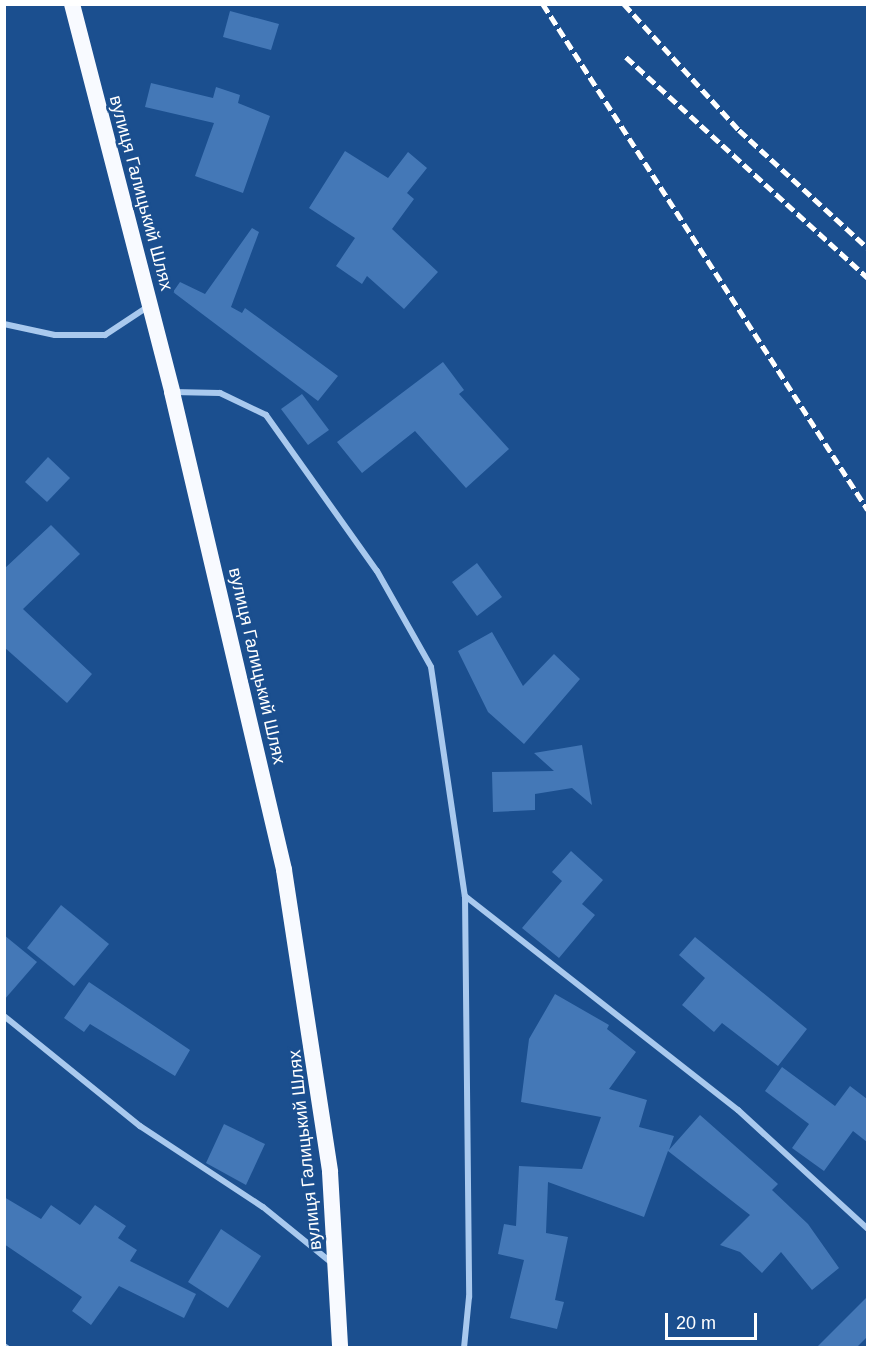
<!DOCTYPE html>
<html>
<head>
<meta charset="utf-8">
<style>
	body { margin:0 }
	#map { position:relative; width:872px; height:1352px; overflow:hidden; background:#1b4f8f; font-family:Helvetica,sans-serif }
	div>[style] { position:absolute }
	.building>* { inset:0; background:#4478b7 }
	.minor>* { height:6px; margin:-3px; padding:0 3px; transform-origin:3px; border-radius:3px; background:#a9c9ee }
	.trunk>* { height:16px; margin:-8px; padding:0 8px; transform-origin:8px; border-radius:8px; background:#f8faff }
	.rail>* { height:4.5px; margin-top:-2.25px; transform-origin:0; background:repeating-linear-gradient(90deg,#fff 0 10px,transparent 0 14.5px) }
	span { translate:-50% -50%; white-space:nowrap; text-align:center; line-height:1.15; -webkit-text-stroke:5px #1b4f8f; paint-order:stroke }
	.street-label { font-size:18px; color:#fff }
	.frame { position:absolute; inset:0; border:6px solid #fff; pointer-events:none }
	.scale { position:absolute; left:665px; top:1313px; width:92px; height:27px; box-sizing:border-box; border:3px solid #fff; border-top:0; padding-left:8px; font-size:18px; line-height:21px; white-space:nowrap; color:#fff; -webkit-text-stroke:4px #1b4f8f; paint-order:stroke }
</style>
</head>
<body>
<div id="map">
	<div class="building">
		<div style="clip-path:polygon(230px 11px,279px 24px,271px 50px,223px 37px)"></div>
		<div style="clip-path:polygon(151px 83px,213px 98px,216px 87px,240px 95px,238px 103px,270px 116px,243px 193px,195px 176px,214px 123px,145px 107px)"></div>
		<div style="clip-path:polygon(345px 151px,388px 178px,408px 152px,427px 168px,407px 193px,414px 199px,392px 229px,438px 272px,404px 309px,367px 276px,362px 284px,336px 266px,355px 238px,309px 208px)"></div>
		<div style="clip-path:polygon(252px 228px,259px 232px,231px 307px,242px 313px,245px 308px,338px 376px,318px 401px,173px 292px,180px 282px,205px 294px)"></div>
		<div style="clip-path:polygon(443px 362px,464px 390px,459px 394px,509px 449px,466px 488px,415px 431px,362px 473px,337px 442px)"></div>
		<div style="clip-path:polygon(302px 394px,329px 430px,308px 445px,281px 409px)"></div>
		<div style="clip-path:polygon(48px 457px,70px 478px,47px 502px,25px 482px)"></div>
		<div style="clip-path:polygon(51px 525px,80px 554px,23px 609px,92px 674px,67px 703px,4px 647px,4px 569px)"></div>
		<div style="clip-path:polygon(477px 563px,502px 597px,477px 616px,452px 582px)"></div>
		<div style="clip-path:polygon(492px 632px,523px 686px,554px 654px,580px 679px,524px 744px,488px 712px,458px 651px)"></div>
		<div style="clip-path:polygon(582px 745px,592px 805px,572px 788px,535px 794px,535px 810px,493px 812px,492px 772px,554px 771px,534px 753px)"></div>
		<div style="clip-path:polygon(571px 851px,603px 880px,582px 904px,595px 915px,559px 958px,522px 928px,562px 881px,552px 872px)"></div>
		<div style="clip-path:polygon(61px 905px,109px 944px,74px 986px,27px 948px)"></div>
		<div style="clip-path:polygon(4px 935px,37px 962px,4px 1000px)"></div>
		<div style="clip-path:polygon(695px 937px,807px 1029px,778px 1066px,722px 1023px,714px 1032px,682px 1005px,705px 978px,679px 955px)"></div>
		<div style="clip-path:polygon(89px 982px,190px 1050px,175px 1076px,90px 1024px,84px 1032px,64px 1018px)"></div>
		<div style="clip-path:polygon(555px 994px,609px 1025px,607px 1029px,636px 1052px,609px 1089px,647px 1100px,639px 1127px,674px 1136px,669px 1150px,700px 1115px,778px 1184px,772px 1190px,808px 1224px,839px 1268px,812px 1290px,781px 1252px,762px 1273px,740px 1252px,720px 1245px,750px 1215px,668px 1151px,644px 1217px,548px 1182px,546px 1233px,568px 1237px,555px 1300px,564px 1302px,557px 1329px,510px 1318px,524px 1260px,498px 1254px,504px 1224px,516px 1226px,519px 1166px,582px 1169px,601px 1117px,521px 1102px,529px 1039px)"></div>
		<div style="clip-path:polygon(782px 1067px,835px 1106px,850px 1086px,867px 1099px,867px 1142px,853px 1131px,824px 1171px,792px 1148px,809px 1124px,765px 1091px)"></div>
		<div style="clip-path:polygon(224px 1124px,265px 1144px,246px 1185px,206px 1163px)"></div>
		<div style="clip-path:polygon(4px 1197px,41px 1219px,51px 1205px,80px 1225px,95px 1205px,126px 1226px,118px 1238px,137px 1250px,130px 1261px,196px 1294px,184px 1318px,119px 1286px,91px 1325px,72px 1311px,82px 1297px,4px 1244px)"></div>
		<div style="clip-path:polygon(221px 1229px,261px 1256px,228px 1308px,188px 1282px)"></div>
		<div style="clip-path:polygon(867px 1297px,867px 1337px,857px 1347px,817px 1347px)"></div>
	</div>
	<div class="minor">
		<div style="left:4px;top:324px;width:52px;rotate:12.2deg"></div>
		<div style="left:55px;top:335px;width:50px"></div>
		<div style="left:105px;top:335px;width:53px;rotate:-33.4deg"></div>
		<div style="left:173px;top:392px;width:47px;rotate:1.2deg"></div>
		<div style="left:220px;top:393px;width:51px;rotate:25.6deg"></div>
		<div style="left:266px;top:415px;width:191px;rotate:54.6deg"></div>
		<div style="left:377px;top:571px;width:110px;rotate:60.6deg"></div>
		<div style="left:431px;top:667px;width:232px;rotate:81.6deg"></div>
		<div style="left:465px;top:896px;width:401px;rotate:89.4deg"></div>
		<div style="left:469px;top:1297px;width:51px;rotate:95.6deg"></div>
		<div style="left:465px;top:896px;width:347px;rotate:38.1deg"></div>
		<div style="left:738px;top:1110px;width:176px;rotate:42.5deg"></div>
		<div style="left:4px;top:1016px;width:175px;rotate:39deg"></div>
		<div style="left:140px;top:1126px;width:147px;rotate:33.4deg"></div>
		<div style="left:263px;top:1207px;width:89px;rotate:39.1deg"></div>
		<div style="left:4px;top:1346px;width:4px;rotate:34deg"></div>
	</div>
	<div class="trunk">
		<div style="left:72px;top:4px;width:401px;rotate:75.5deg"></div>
		<div style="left:172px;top:392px;width:491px;rotate:76.8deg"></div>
		<div style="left:284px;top:870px;width:305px;rotate:81.3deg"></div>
		<div style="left:330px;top:1172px;width:176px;rotate:86.7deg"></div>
	</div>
	<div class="rail">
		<div style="left:543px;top:4px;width:601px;rotate:57.29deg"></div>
		<div style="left:624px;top:4px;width:171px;rotate:47.6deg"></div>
		<div style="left:739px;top:130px;width:175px;rotate:42.5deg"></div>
		<div style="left:626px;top:57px;width:328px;rotate:42.4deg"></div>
	</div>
	<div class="street-label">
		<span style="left:141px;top:193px;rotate:75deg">вулиця Галицький Шлях</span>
		<span style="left:257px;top:666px;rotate:77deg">вулиця Галицький Шлях</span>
		<span style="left:305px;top:1150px;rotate:-96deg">вулиця Галицький Шлях</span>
	</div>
	<div class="frame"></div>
	<div class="scale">20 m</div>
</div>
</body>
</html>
